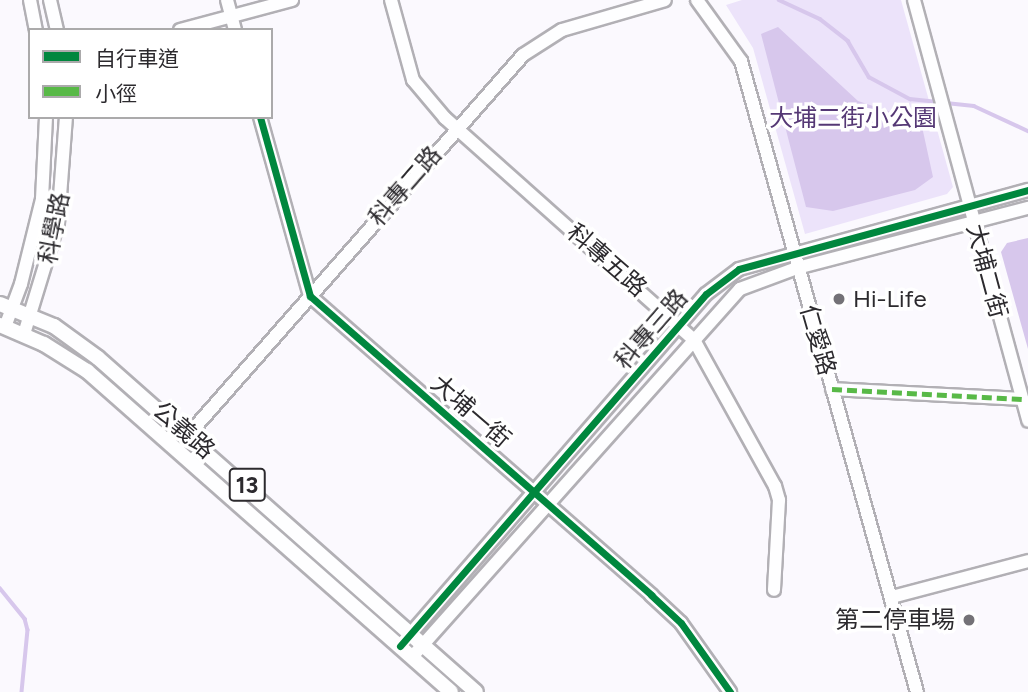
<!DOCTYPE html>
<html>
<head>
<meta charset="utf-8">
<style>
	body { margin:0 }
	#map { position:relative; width:1028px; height:692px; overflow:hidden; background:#fbf9fe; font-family:Figtree,"Noto Sans TC",sans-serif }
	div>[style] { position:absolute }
	.green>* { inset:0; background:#ece3fa }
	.water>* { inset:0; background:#d7c7ec }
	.stream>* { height:3.5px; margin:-1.75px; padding:0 1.75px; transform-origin:1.75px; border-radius:1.75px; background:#d7c7ec }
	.roads { filter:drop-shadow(2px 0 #b2b0b5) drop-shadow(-2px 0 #b2b0b5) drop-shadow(0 2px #b2b0b5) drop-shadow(0 -2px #b2b0b5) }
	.minor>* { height:12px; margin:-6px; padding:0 6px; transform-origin:6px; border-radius:6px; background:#fefeff }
	.major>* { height:14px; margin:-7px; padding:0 7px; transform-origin:7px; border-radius:7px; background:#fefeff }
	.quiet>* { height:5px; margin-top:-2.5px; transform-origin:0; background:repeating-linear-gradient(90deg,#58b947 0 10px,transparent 0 15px) }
	.cycleway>* { height:7px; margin:-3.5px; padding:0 3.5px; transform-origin:3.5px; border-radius:3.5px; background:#00873e }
	.dots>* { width:19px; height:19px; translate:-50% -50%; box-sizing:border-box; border:4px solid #fff; border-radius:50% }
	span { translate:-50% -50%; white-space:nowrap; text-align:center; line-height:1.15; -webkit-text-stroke:7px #fff; paint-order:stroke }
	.shield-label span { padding:2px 5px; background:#fff; border:2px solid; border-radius:5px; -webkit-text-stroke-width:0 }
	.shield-label { font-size:23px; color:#2c2a2e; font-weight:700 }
	.park-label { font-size:24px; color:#553875 }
	.street-label { font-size:24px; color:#2c2a2e }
	.poi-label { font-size:24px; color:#2c2a2e }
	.left { translate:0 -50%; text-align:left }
	.right { translate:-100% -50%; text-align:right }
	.legend { position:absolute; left:28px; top:28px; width:245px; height:91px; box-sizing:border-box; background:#fff; border:2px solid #abaaab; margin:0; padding:9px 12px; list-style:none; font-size:21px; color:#2c2a2e }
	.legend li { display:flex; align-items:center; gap:14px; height:35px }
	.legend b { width:35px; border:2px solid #abaaab }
</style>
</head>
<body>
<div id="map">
	<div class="green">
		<div style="clip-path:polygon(742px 0,901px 0,953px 187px,947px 194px,805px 234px,753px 48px,726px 5px)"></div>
	</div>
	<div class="water">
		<div style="clip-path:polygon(778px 27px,858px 101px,921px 122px,933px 177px,915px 190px,833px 211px,806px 207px,761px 34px)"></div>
		<div style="clip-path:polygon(1028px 238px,1028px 349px,1001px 252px,1007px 243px)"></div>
	</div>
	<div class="stream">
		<div style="left:779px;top:0;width:45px;rotate:24.9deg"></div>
		<div style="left:820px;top:19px;width:36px;rotate:38deg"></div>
		<div style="left:848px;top:41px;width:42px;rotate:59.7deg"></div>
		<div style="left:869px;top:77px;width:47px;rotate:28.2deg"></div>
		<div style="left:910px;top:99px;width:28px;rotate:6deg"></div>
		<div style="left:946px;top:103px;width:28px;rotate:6deg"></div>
		<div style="left:974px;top:106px;width:60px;rotate:24.8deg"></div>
		<div style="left:0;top:588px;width:40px;rotate:51deg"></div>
		<div style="left:25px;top:619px;width:11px;rotate:75deg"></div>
		<div style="left:28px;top:630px;width:62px;rotate:95.5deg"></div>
	</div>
	<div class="roads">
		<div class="minor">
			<div style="left:30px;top:0;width:31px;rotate:79deg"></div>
			<div style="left:50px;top:0;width:31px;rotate:77deg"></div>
			<div style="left:227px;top:0;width:31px;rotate:75deg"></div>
			<div style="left:391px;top:0;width:83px;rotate:74.6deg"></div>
			<div style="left:413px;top:80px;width:50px;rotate:49.9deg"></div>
			<div style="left:445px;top:118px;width:334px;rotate:41.7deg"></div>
			<div style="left:694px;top:340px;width:167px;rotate:61deg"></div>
			<div style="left:775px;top:486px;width:15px;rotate:74deg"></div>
			<div style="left:779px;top:500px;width:90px;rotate:93.2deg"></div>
			<div style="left:697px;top:0;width:75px;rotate:54.2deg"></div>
			<div style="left:741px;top:61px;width:655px;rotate:74.42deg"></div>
			<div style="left:914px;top:0;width:436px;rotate:74.8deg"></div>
			<div style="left:180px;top:30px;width:116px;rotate:-15deg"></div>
			<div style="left:260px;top:117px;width:186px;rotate:74.4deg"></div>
			<div style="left:310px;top:296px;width:454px;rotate:41.2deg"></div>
			<div style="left:651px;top:595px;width:41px;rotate:43deg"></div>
			<div style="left:681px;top:623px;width:85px;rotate:54.6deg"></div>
			<div style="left:5px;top:327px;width:46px;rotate:-69.6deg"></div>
			<div style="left:21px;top:284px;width:88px;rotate:-76.1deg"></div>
			<div style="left:42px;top:199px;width:82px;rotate:-87.2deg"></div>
			<div style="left:24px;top:334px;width:116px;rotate:-73deg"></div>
			<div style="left:58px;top:223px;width:106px;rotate:-85.7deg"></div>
			<div style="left:832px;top:389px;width:190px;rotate:3deg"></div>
			<div style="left:189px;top:434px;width:505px;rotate:-48.61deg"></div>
			<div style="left:523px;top:55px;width:46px;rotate:-32.7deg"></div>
			<div style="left:562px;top:30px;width:107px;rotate:-16.2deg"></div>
			<div style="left:892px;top:597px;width:141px;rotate:-14.8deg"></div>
			<div style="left:400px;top:646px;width:466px;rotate:-49deg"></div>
			<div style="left:706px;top:294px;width:41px;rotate:-37.1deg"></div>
			<div style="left:739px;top:269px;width:300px;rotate:-15.3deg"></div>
			<div style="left:412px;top:657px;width:493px;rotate:-48.3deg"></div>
			<div style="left:740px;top:289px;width:61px;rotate:-20.2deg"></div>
			<div style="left:797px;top:268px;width:239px;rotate:-14.6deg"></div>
		</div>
		<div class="major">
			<div style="left:0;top:304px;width:58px;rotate:22.2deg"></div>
			<div style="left:54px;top:326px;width:54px;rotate:36deg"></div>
			<div style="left:98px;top:358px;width:504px;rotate:41.46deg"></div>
			<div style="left:0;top:325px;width:48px;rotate:23.4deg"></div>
			<div style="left:44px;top:344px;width:51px;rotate:32.1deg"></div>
			<div style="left:87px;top:371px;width:485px;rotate:41.4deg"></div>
		</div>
	</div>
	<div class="quiet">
		<div style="left:832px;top:389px;width:190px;rotate:3deg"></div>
	</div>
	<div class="cycleway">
		<div style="left:260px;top:117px;width:186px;rotate:74.4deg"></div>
		<div style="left:310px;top:296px;width:454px;rotate:41.2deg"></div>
		<div style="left:651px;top:595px;width:41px;rotate:43deg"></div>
		<div style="left:681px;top:623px;width:85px;rotate:54.6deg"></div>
		<div style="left:400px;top:646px;width:466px;rotate:-49deg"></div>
		<div style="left:706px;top:294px;width:41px;rotate:-37.1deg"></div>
		<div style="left:739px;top:269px;width:300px;rotate:-15.3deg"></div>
	</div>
	<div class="dots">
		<div style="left:839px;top:299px;background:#747277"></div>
		<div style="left:969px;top:620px;background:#747277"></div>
	</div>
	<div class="shield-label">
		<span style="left:247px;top:485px">13</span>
	</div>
	<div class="park-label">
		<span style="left:853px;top:118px">大埔二街小公園</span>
	</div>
	<div class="street-label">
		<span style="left:405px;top:186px;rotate:-49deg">科專二路</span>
		<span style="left:54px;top:228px;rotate:-79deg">科學路</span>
		<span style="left:607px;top:260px;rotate:41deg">科專五路</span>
		<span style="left:987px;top:271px;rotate:75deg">大埔二街</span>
		<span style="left:651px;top:329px;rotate:-49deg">科專三路</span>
		<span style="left:818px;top:340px;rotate:74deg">仁愛路</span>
		<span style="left:471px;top:411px;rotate:41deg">大埔一街</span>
		<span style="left:184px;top:430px;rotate:41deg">公義路</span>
	</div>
	<div class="poi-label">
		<span class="left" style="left:853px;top:299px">Hi-Life</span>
		<span class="right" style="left:955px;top:620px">第二停車場</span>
	</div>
	<ul class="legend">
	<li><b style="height:9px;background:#00873e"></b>自行車道</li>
	<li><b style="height:9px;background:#58b947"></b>小徑</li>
	</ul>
</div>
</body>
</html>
